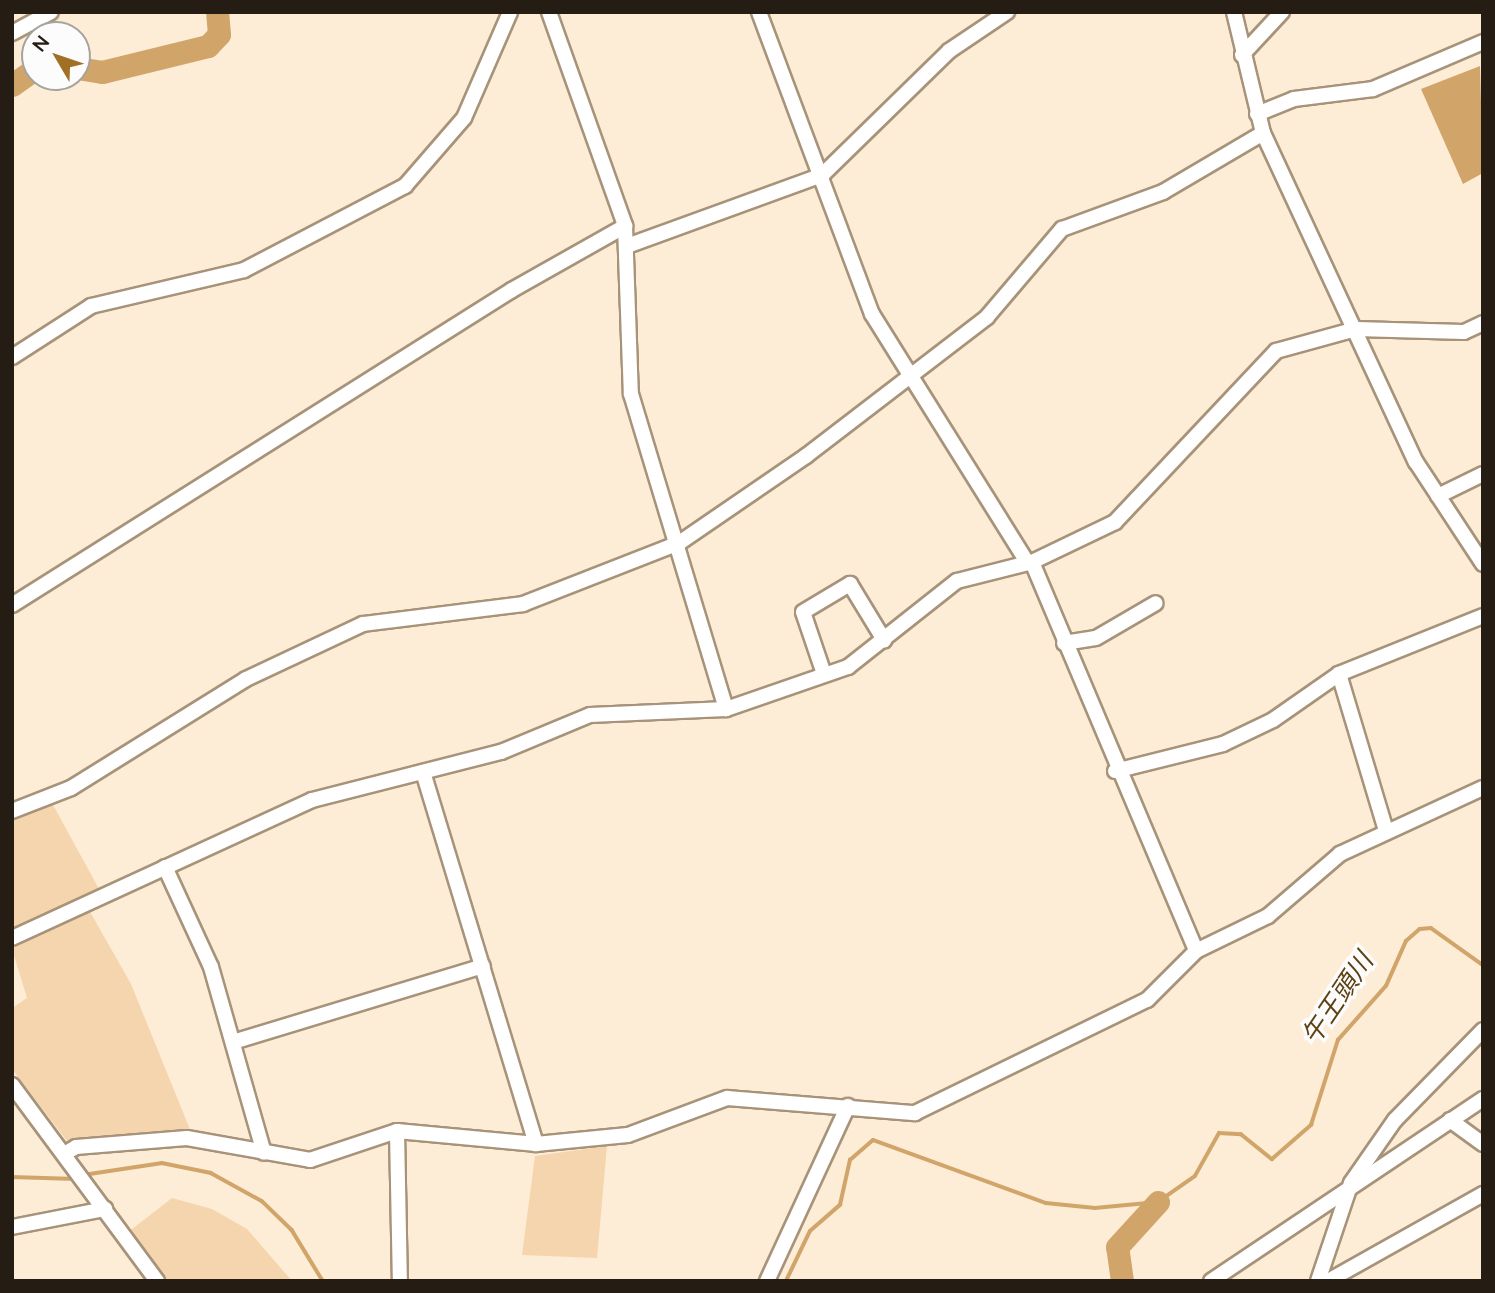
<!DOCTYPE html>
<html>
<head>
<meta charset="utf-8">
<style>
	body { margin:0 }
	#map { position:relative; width:1495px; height:1293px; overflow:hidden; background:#fdecd6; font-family:"Nunito Sans","Noto Sans JP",sans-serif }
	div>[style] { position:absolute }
	.green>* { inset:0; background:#f5d5ad }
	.water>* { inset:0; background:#d1a56a }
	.stream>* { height:3.5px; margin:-1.75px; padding:0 1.75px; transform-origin:1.75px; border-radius:1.75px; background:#d1a56a }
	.river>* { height:23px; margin:-11.5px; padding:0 11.5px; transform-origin:11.5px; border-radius:11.5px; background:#d1a56a }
	.roads { filter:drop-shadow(2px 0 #a79379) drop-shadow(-2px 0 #a79379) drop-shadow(0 2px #a79379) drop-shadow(0 -2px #a79379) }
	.minor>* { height:14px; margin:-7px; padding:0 7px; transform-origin:7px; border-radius:7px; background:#fff }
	span { translate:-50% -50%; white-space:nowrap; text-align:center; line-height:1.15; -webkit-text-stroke:7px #fcfcfc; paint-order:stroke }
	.water-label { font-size:26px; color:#5f4113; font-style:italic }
	.frame { position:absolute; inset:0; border:14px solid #251d13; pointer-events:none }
	.north { position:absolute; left:21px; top:21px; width:70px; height:70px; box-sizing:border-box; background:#fcfcfc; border:2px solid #a6a39f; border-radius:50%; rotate:309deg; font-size:19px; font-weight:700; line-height:28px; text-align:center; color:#251d13 }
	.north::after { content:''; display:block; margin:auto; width:24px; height:32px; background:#a17025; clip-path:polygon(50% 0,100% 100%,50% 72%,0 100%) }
</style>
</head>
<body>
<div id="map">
	<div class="green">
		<div style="clip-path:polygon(52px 803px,99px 889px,12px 930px,12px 819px)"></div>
		<div style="clip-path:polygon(89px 910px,131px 984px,191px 1132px,67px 1141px,12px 1069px,12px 1008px,27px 998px,12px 949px)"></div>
		<div style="clip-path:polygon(607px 1146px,597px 1258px,522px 1255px,535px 1156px)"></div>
		<div style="clip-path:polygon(172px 1198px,212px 1209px,247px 1229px,292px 1281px,163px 1281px,127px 1233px)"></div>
	</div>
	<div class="water">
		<div style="clip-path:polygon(1480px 66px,1483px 173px,1463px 184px,1421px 89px)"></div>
	</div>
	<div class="stream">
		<div style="left:83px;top:1175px;width:80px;rotate:-8.6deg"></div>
		<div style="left:162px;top:1163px;width:50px;rotate:11.5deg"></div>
		<div style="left:211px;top:1173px;width:58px;rotate:28.8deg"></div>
		<div style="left:262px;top:1201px;width:42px;rotate:44deg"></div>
		<div style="left:292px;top:1230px;width:60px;rotate:58.7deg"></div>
		<div style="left:12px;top:1177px;width:64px;rotate:1.8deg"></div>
		<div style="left:786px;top:1281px;width:55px;rotate:-64.4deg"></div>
		<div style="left:810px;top:1231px;width:40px;rotate:-41deg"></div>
		<div style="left:840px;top:1205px;width:46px;rotate:-77.5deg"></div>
		<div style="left:850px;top:1160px;width:30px;rotate:-41deg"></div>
		<div style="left:873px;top:1140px;width:184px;rotate:20deg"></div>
		<div style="left:1046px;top:1203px;width:49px;rotate:5.8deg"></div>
		<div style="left:1095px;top:1208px;width:63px;rotate:-5.4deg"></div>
		<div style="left:1158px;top:1202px;width:45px;rotate:-35.1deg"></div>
		<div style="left:1195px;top:1176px;width:49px;rotate:-60.8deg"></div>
		<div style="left:1219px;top:1133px;width:22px;rotate:3deg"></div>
		<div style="left:1241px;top:1134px;width:40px;rotate:39deg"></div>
		<div style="left:1272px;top:1159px;width:52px;rotate:-41.1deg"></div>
		<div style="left:1311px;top:1125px;width:89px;rotate:-72.4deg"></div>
		<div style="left:1338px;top:1040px;width:72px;rotate:-48.4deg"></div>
		<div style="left:1386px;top:986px;width:49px;rotate:-66deg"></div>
		<div style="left:1406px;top:941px;width:18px;rotate:-41deg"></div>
		<div style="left:1420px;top:929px;width:11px;rotate:-5deg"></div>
		<div style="left:1431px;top:928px;width:64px;rotate:35.4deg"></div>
	</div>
	<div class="river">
		<div style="left:77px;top:68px;width:25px;rotate:9deg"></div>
		<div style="left:102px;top:72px;width:109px;rotate:-13.8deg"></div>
		<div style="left:208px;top:46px;width:16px;rotate:-47deg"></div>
		<div style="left:219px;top:34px;width:22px;rotate:-95deg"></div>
		<div style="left:12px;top:85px;width:28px;rotate:-35deg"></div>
		<div style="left:1122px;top:1281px;width:34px;rotate:-98deg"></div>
		<div style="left:1117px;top:1247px;width:61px;rotate:-47.7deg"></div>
	</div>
	<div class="roads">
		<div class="minor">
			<div style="left:549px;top:12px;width:227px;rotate:70.4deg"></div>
			<div style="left:625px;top:226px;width:168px;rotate:88deg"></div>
			<div style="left:631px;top:394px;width:329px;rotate:73.2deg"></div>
			<div style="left:759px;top:12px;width:322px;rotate:69.5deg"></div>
			<div style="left:872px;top:314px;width:292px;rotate:58deg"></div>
			<div style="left:1234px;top:12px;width:124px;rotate:76.5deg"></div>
			<div style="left:1263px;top:133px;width:363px;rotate:65.1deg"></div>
			<div style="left:1416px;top:462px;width:122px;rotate:56.7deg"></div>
			<div style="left:12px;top:33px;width:44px;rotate:-28.3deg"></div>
			<div style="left:1242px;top:55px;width:59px;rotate:-47.1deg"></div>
			<div style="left:1257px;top:114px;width:40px;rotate:-22deg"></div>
			<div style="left:1294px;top:99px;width:80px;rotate:-7.2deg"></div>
			<div style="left:1373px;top:89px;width:120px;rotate:-23.1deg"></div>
			<div style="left:627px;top:246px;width:208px;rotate:-20deg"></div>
			<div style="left:822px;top:175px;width:177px;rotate:-44.3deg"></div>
			<div style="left:949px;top:51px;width:70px;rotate:-33.9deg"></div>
			<div style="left:12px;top:357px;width:94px;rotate:-32.8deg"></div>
			<div style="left:91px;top:306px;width:157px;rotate:-13.2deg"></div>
			<div style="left:244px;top:270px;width:182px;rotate:-27.6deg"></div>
			<div style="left:405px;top:186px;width:90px;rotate:-49.1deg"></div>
			<div style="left:464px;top:118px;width:116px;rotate:-66.5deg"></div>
			<div style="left:1438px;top:496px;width:50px;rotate:-26.1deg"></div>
			<div style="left:1032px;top:562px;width:422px;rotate:67.1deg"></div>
			<div style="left:12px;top:605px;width:591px;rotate:-32.21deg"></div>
			<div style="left:512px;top:290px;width:130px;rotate:-29.5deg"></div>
			<div style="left:1064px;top:643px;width:32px;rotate:-9deg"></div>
			<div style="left:1096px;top:638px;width:69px;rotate:-30.3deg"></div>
			<div style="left:824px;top:674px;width:65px;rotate:-108.7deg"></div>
			<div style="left:803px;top:612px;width:55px;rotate:-30.8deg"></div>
			<div style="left:850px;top:584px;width:66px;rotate:58.7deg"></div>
			<div style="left:1339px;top:674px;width:164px;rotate:73.3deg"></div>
			<div style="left:1115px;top:771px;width:111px;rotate:-14deg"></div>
			<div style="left:1223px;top:744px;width:55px;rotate:-25.6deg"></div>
			<div style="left:1273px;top:720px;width:80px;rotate:-34.9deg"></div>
			<div style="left:1339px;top:674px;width:155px;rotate:-21.9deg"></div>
			<div style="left:423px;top:772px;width:389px;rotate:73.1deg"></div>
			<div style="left:12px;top:811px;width:63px;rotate:-21.3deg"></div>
			<div style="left:71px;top:788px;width:206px;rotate:-31.9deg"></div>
			<div style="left:246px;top:679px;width:129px;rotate:-25.2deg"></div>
			<div style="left:363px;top:624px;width:161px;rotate:-7.1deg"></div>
			<div style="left:523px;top:604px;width:168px;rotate:-21.4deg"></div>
			<div style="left:679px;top:543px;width:154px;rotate:-34.4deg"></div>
			<div style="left:806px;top:456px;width:228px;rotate:-37.5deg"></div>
			<div style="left:987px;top:317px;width:116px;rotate:-49.6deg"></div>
			<div style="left:1062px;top:229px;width:108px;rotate:-20.1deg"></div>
			<div style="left:1163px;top:192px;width:116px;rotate:-30.5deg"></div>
			<div style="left:165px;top:867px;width:110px;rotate:65.3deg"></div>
			<div style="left:211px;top:967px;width:193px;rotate:74.1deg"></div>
			<div style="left:12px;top:938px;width:330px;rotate:-24.7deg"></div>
			<div style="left:312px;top:800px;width:195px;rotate:-14.3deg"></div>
			<div style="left:501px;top:752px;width:96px;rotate:-22.6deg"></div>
			<div style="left:590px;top:715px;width:136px;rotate:-2.5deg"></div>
			<div style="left:726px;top:709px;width:129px;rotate:-19deg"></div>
			<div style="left:848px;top:667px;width:139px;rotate:-38.3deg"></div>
			<div style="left:957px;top:581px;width:77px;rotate:-14.2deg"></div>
			<div style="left:1032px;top:562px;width:92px;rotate:-25.7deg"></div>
			<div style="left:1115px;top:522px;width:235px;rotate:-46.7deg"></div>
			<div style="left:1276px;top:351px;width:83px;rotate:-15.4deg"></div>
			<div style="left:1356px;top:329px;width:108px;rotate:1.6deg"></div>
			<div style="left:1464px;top:332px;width:21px;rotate:-25deg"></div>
			<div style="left:233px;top:1042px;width:261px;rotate:-16.9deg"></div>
			<div style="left:12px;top:1085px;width:244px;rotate:53.5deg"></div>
			<div style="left:1450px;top:1120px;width:41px;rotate:36deg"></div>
			<div style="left:397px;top:1131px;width:150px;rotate:88.9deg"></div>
			<div style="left:64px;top:1154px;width:14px;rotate:-30deg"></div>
			<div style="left:76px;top:1147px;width:111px;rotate:-4.6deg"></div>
			<div style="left:187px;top:1138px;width:125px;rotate:10.1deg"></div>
			<div style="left:310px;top:1160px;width:92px;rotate:-18.4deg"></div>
			<div style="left:397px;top:1131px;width:140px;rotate:5.3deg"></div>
			<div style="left:536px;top:1144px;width:92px;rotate:-5.6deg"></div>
			<div style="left:628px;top:1135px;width:106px;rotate:-20.5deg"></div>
			<div style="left:727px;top:1098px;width:189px;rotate:4.6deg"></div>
			<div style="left:915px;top:1113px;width:258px;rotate:-26deg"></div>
			<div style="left:1147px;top:1000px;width:69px;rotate:-45deg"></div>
			<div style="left:1196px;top:951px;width:80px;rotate:-25.9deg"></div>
			<div style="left:1268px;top:916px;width:95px;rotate:-40.7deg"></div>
			<div style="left:1340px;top:854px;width:157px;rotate:-24.8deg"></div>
			<div style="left:12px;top:1227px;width:95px;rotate:-11deg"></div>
			<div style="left:767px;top:1281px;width:193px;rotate:-65.2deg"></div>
			<div style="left:1211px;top:1281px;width:327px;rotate:-33.8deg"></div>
			<div style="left:1318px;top:1281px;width:103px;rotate:-71.4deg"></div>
			<div style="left:1351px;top:1183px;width:77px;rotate:-55.1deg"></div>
			<div style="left:1395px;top:1120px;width:126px;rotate:-45.6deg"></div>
			<div style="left:1328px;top:1281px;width:178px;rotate:-29.3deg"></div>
		</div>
	</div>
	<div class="water-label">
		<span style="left:1338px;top:999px;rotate:-56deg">午王頭川</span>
	</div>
	<div class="frame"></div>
	<div class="north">N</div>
</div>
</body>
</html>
